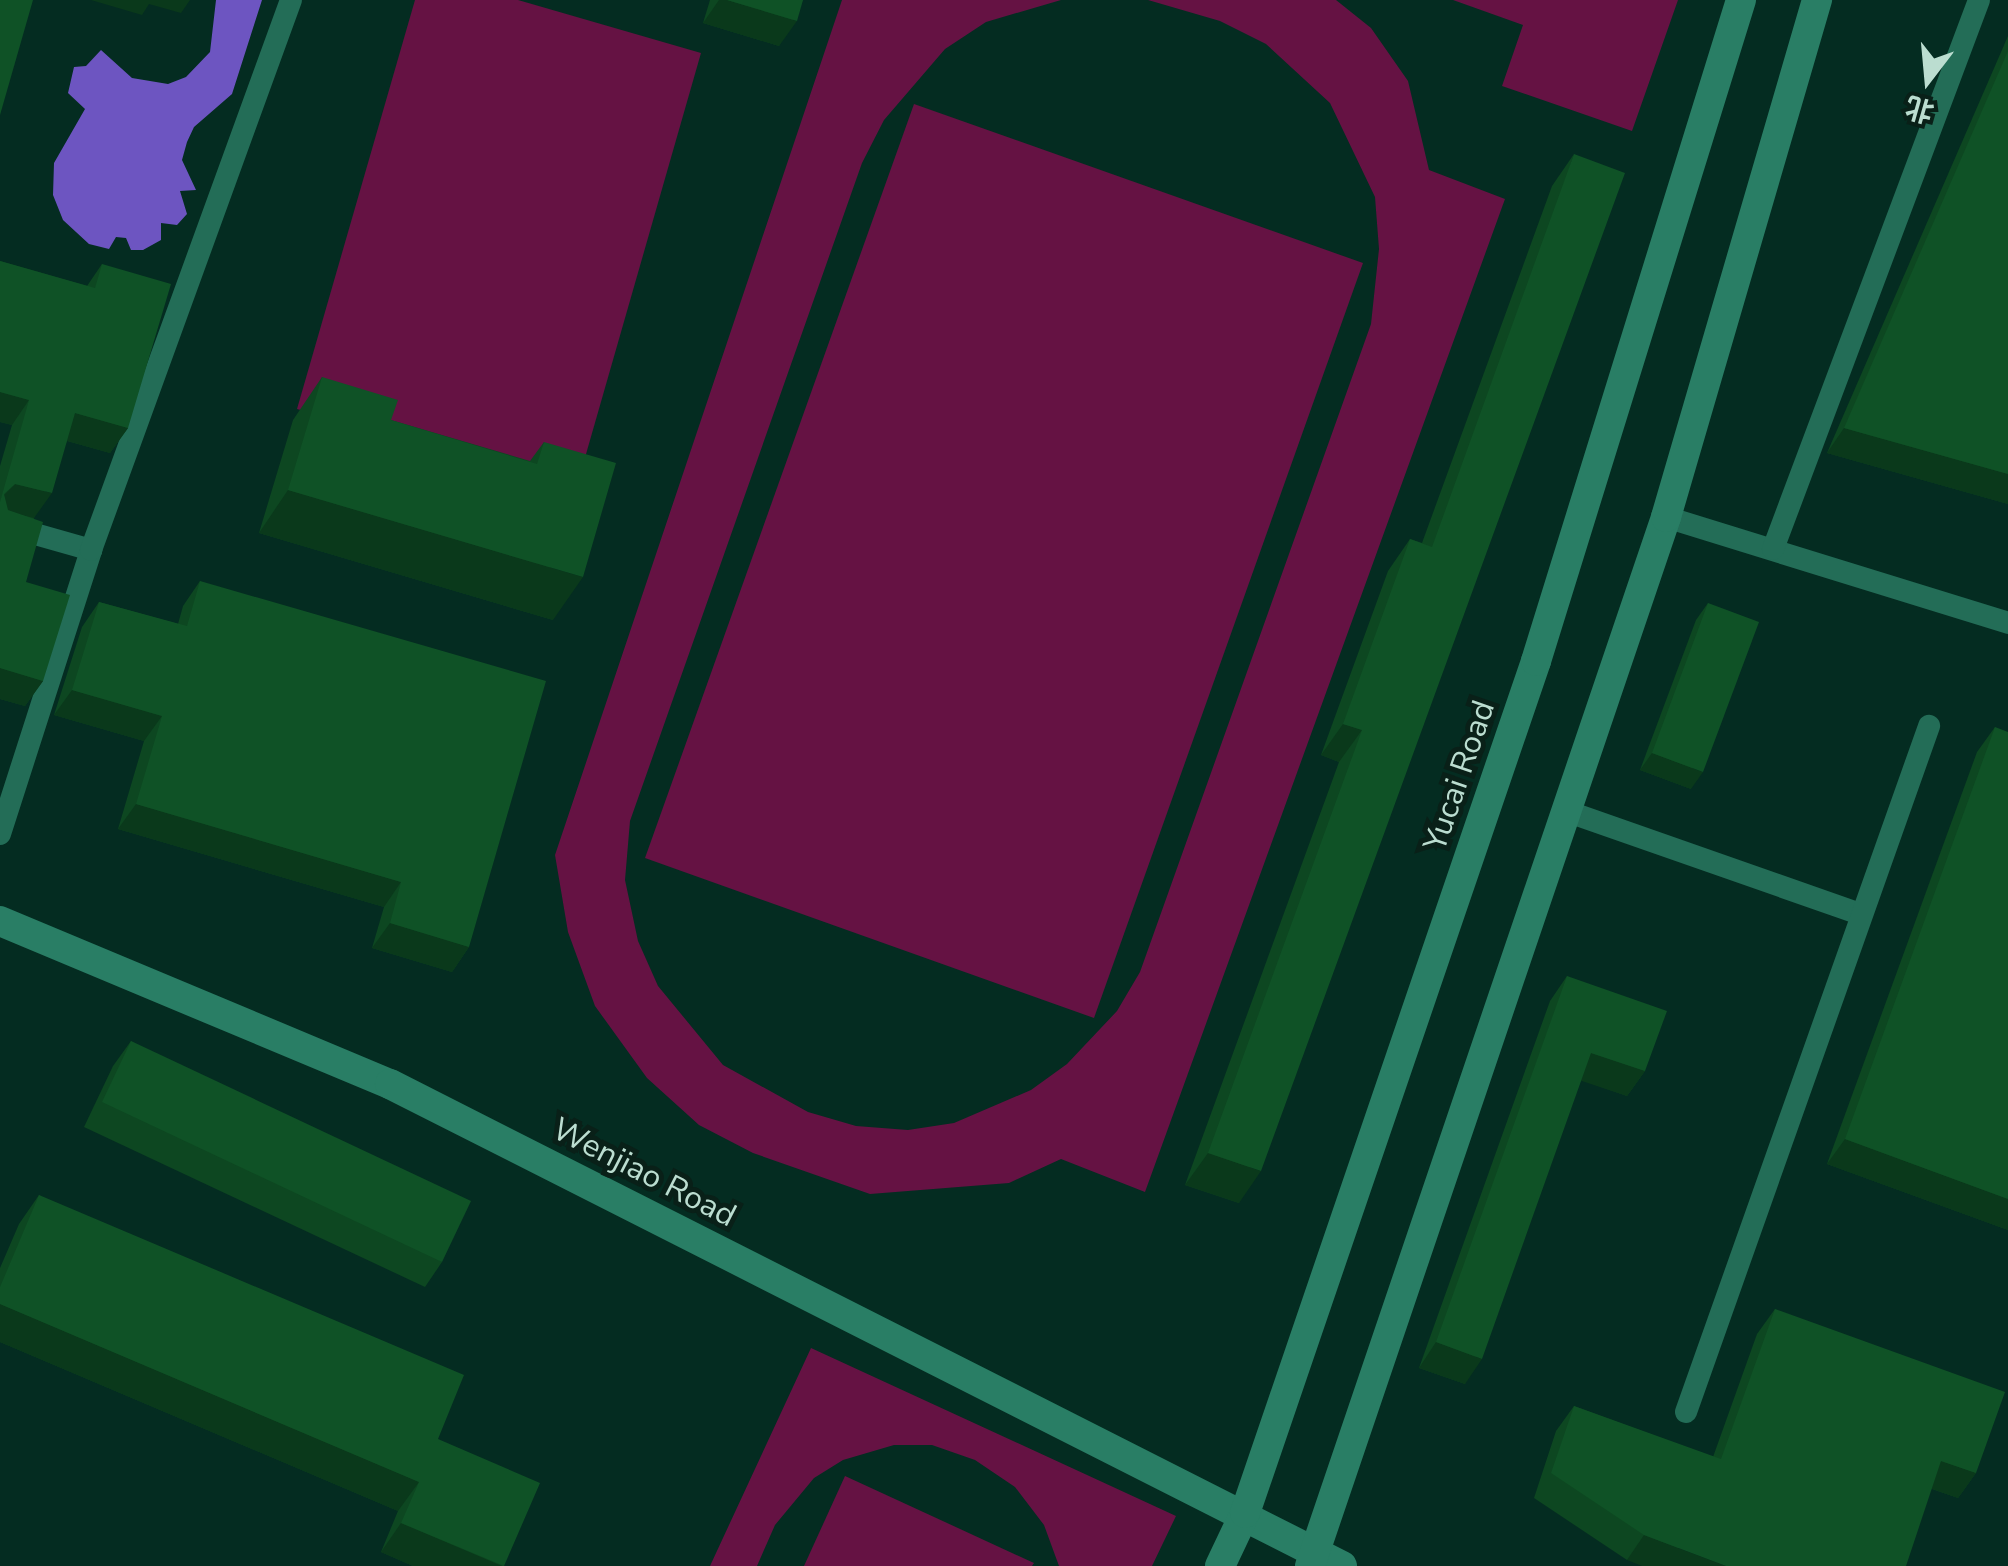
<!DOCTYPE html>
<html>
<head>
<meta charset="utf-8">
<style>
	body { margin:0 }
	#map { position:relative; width:2008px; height:1566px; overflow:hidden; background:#042c21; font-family:"Nunito Sans","Noto Sans SC",sans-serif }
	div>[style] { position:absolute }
	.green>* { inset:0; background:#651243 }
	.water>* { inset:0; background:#6d55c1 }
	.lane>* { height:22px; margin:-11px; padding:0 11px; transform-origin:11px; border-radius:11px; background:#236d57 }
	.secondary>* { height:30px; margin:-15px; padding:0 15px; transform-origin:15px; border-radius:15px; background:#297e65 }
	.wall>* { inset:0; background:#0d4721 }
	.shaded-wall>* { inset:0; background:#0a391b }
	.building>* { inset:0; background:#0f5226 }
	span { translate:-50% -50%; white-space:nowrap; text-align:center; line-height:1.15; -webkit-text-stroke:10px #092018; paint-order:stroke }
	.street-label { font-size:32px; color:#bbddd0 }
	.north { position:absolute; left:1878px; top:30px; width:100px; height:100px; -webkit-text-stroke:8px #092018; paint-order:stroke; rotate:196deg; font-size:28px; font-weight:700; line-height:40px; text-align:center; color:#bbddd0 }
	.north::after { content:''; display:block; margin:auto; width:35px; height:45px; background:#bbddd0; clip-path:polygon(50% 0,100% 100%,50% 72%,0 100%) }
</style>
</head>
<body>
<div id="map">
	<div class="green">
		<div style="clip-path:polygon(415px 0,518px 0,701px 53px,576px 489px,297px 409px)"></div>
		<div style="clip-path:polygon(842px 0,1061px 0,986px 22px,945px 49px,884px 120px,862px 163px,630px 821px,625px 880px,638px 941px,658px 986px,723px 1065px,808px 1112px,856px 1126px,908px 1130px,954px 1123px,1031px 1090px,1067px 1064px,1117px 1011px,1140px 972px,1371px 324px,1379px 249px,1375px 197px,1330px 103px,1266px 44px,1220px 21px,1148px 0,1336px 0,1371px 28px,1408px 81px,1429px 170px,1505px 199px,1145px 1192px,1061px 1159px,1009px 1183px,870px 1194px,753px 1153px,699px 1125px,647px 1078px,595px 1006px,568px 932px,555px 855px)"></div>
		<div style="clip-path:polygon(1453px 0,1678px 0,1632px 131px,1502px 86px,1523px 25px)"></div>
		<div style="clip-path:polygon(914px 104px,1363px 263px,1094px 1018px,645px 858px)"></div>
		<div style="clip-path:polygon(811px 1348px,1176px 1516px,1152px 1566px,1059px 1566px,1044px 1525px,1015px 1487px,975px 1460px,932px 1445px,894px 1445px,843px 1460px,814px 1478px,775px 1525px,757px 1566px,710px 1566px)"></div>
		<div style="clip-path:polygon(845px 1476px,1034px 1563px,1032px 1566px,804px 1566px)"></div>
	</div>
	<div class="water">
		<div style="clip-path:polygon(216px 0,262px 0,232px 94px,194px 127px,187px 142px,182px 160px,196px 190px,180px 191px,187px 214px,177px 225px,161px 223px,161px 240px,143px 250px,131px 250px,126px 238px,116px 237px,109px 249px,89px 244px,63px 220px,53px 195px,54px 163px,85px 109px,68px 93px,74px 67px,86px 66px,101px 50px,132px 78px,168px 84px,186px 77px,210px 52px)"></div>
	</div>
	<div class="lane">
		<div style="left:1666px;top:517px;width:358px;rotate:17.2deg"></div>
		<div style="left:0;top:524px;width:95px;rotate:15.9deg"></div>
		<div style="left:1773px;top:549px;width:586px;rotate:-69.43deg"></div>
		<div style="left:1566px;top:811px;width:312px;rotate:19.3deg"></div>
		<div style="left:0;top:834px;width:298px;rotate:-72.2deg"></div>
		<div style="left:91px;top:550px;width:585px;rotate:-70.02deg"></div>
		<div style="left:1686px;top:1412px;width:728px;rotate:-70.49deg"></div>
	</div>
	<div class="secondary">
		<div style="left:0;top:921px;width:423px;rotate:22.7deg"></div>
		<div style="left:390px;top:1084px;width:1067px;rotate:26.85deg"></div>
		<div style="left:1220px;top:1566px;width:59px;rotate:-64.7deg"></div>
		<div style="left:1245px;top:1513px;width:900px;rotate:-71.14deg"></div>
		<div style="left:1536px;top:661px;width:692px;rotate:-72.77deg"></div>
		<div style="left:1310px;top:1566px;width:1108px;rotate:-71.25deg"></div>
		<div style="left:1666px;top:517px;width:539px;rotate:-73.72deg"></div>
	</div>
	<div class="wall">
		<div style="clip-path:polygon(710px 0,803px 0,779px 46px,703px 23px)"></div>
		<div style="clip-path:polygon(2008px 36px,2008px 504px,1827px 453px)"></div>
		<div style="clip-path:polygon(1574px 154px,1239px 1203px,1185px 1185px,1339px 762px,1321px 755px,1388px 571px,1410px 539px,1422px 543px,1552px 186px)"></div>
		<div style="clip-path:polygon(0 261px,87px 286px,102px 264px,128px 428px,110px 453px,67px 441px,34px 518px,26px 582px,43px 681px,25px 706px,0 699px,0 466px,12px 425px,0 422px)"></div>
		<div style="clip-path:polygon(322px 377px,391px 420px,530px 461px,544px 442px,553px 620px,259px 533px,293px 420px)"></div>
		<div style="clip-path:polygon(200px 581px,469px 947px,452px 972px,372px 948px,384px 907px,118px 829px,144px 741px,54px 715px,82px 627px,99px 602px,178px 624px,183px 606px)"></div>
		<div style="clip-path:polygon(1708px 603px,1691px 789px,1640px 770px,1696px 620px)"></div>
		<div style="clip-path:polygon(1995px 727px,2008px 1230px,1827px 1164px,1977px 752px)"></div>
		<div style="clip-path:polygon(1567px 976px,1645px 1071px,1627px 1096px,1581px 1080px,1465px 1384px,1419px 1368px,1550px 1001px)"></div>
		<div style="clip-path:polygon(131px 1041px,442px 1262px,425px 1287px,84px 1127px,113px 1066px)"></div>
		<div style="clip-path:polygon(39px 1195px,438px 1439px,504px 1566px,413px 1566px,381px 1552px,398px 1511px,0 1342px,0 1268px,19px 1224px)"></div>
		<div style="clip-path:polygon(1775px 1309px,1976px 1473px,1958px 1498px,1932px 1489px,1627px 1560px,1534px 1498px,1556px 1431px,1574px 1406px,1713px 1457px,1757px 1334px)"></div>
	</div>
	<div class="shaded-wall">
		<div style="clip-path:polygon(91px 0,190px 0,181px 13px,149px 4px,142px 15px)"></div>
		<div style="clip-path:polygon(719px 0,727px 0,797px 21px,779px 46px,703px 23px)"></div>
		<div style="clip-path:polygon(0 392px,29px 400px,12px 425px,0 422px)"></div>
		<div style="clip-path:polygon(75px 413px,128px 428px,110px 453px,57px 438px)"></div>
		<div style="clip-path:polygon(1844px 428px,2008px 474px,2008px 504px,1827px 453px)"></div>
		<div style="clip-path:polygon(15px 484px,52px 493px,34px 518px,0 510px,2px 497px)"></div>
		<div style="clip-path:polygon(288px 490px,583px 577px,553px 620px,259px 533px)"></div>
		<div style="clip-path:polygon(0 668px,43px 681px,25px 706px,0 699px)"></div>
		<div style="clip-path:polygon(72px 690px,162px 716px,144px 741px,54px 715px)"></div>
		<div style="clip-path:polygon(1343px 724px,1362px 730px,1339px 762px,1321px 755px)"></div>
		<div style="clip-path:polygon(1652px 753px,1703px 772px,1691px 789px,1640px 770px)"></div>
		<div style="clip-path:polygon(136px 804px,401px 882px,384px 907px,118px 829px)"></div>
		<div style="clip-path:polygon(390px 923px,469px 947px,452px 972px,372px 948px)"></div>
		<div style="clip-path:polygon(1591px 1053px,1645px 1071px,1627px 1096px,1573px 1078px)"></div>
		<div style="clip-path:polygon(1845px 1139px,2008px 1199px,2008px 1230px,1827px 1164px)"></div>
		<div style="clip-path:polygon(1208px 1153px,1261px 1171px,1239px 1203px,1185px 1185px)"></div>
		<div style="clip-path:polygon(0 1304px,419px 1482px,398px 1511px,0 1342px)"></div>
		<div style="clip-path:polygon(1436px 1342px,1482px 1359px,1465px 1384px,1419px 1368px)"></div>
		<div style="clip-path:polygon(1941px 1461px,1976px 1473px,1958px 1498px,1924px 1486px)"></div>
		<div style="clip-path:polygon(401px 1523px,502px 1566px,413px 1566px,381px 1552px)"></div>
		<div style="clip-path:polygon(1644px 1535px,1726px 1566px,1642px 1566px,1627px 1560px)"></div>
	</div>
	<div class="building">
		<div style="clip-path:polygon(0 0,33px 0,0 115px)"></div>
		<div style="clip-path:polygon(727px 0,803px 0,797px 21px)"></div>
		<div style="clip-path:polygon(2008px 51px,2008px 474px,1844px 428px)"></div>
		<div style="clip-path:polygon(1574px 154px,1625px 173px,1261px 1171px,1208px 1153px,1362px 730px,1343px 724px,1410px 539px,1432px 547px)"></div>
		<div style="clip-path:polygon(0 261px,95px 288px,102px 264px,171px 284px,128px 428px,75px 413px,52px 493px,15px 484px,4px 494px,8px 510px,43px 522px,26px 582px,70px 595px,43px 681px,0 668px,0 502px,29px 400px,0 392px)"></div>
		<div style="clip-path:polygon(322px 377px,398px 400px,391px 420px,537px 464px,544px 442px,616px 463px,583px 577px,288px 490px)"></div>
		<div style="clip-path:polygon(200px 581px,546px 681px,469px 947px,390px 923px,401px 882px,136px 804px,162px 716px,72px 690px,99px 602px,187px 626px)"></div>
		<div style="clip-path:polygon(1708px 603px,1759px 622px,1703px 772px,1652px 753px)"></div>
		<div style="clip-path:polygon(1995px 727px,2008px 732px,2008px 1199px,1845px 1139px)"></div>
		<div style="clip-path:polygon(1567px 976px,1667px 1011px,1645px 1071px,1591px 1053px,1482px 1359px,1436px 1342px)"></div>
		<div style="clip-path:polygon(131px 1041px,471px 1201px,442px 1262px,102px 1102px)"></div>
		<div style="clip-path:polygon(39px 1195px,464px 1375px,438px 1439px,540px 1483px,504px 1566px,401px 1523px,419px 1482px,0 1304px,0 1287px)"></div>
		<div style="clip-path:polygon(1775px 1309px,2005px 1392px,1976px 1473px,1941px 1461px,1906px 1566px,1726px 1566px,1644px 1535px,1551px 1473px,1574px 1406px,1721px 1459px)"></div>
	</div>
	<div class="street-label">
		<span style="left:1460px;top:776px;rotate:-71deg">Yucai Road</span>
		<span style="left:644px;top:1173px;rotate:27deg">Wenjiao Road</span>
	</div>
	<div class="north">北</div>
</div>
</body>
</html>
